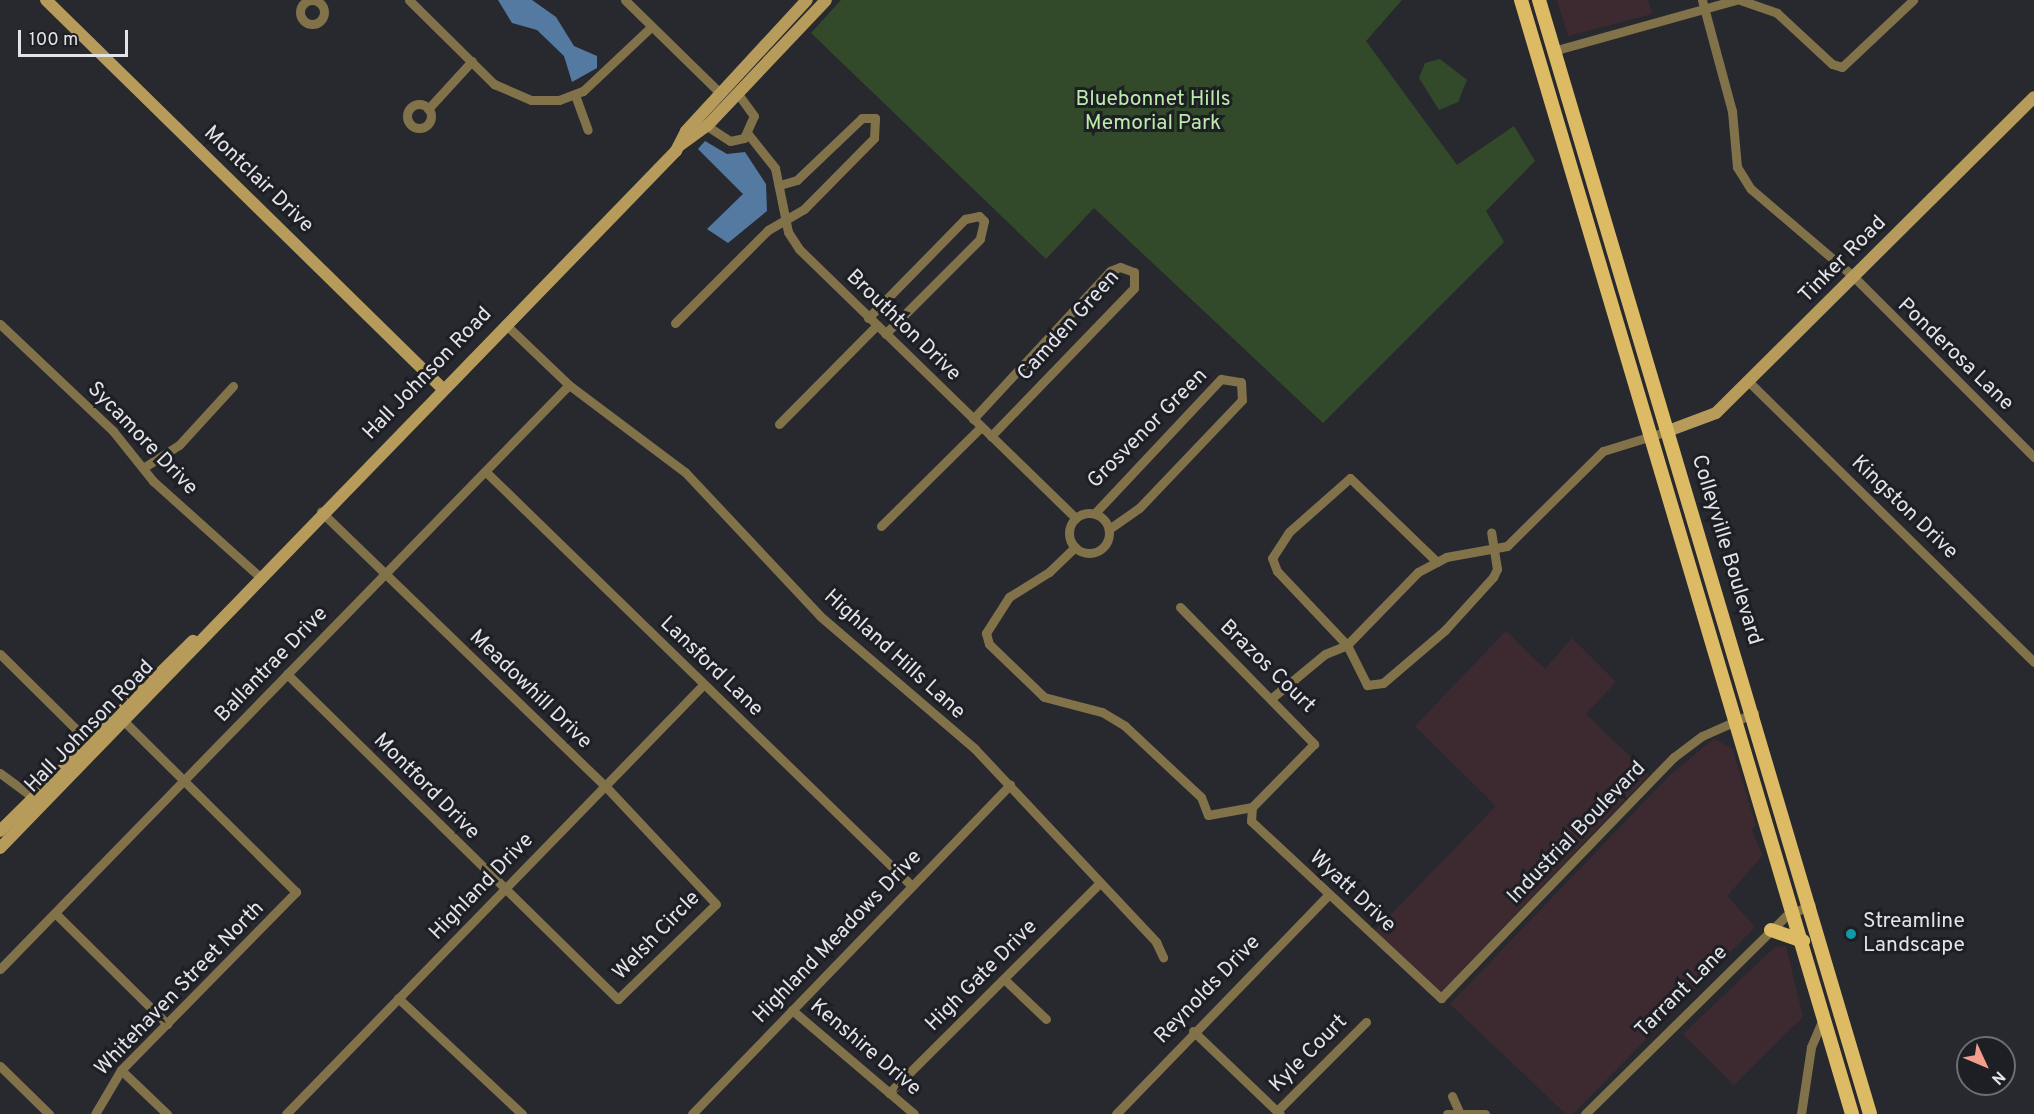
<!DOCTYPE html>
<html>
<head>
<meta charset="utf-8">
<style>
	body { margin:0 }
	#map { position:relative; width:2034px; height:1114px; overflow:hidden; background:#27292f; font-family:Overpass,sans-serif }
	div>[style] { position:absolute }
	.commercial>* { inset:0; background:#3d2a31 }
	.green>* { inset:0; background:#324a29 }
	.water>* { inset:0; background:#557aa1 }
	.street>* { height:9px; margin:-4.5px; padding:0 4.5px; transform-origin:4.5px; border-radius:4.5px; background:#82724a }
	.street>.ring { margin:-4.5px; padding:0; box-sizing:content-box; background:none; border:9px solid #82724a; border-radius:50% }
	.secondary>* { height:12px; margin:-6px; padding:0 6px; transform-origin:6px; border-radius:6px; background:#b69b5a }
	.primary>* { height:14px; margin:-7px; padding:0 7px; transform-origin:7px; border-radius:7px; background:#ddbb64 }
	.dots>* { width:16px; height:16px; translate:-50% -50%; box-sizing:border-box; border:3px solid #1d1f25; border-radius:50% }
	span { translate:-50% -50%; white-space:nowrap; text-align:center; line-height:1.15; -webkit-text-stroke:6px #1d1f25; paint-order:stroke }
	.park-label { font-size:21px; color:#bbeca9 }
	.street-label { font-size:21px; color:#e3e4e9 }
	.poi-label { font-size:21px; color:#e3e4e9 }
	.left { translate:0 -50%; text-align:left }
	.north { position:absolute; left:1956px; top:1036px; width:60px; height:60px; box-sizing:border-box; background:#1d1f25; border:2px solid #6c6e73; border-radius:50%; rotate:134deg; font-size:16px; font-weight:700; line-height:24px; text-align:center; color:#e3e4e9 }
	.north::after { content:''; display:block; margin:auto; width:21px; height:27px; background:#f49d8c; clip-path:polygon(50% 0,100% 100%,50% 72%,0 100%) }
	.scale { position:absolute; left:18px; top:30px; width:110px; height:27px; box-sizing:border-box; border:3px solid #e3e4e9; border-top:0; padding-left:8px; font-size:18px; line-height:21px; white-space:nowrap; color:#e3e4e9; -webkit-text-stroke:4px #1d1f25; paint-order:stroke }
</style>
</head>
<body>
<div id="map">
	<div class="commercial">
		<div style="clip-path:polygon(1557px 0,1648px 0,1652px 14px,1568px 36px)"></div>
		<div style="clip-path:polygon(1506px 631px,1545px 669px,1572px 638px,1616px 682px,1586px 714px,1649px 775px,1440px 993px,1375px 931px,1496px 806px,1415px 726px)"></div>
		<div style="clip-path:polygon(1714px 739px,1732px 748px,1756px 825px,1751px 830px,1763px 855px,1727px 896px,1755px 927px,1573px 1114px,1566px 1114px,1450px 1004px,1670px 775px)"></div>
		<div style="clip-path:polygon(1786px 946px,1803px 1017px,1734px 1085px,1683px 1034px,1775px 947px)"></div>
	</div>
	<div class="green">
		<div style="clip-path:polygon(841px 0,1402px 0,1366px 41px,1457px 165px,1514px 126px,1535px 161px,1486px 211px,1504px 242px,1323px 423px,1094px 208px,1046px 259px,811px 33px)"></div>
		<div style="clip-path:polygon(1440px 59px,1467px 80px,1458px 102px,1439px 110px,1419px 78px,1425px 63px)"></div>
	</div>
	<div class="water">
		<div style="clip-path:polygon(498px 0,532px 0,556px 17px,574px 46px,597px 56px,597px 68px,572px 82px,564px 56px,537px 30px,512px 23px)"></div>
		<div style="clip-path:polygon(705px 141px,727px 154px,745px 152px,766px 184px,767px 211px,728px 243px,707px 229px,743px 194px,698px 149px)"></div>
	</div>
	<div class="street">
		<div style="left:409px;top:0;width:120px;rotate:44.7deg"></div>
		<div style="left:494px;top:84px;width:40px;rotate:23.4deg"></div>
		<div style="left:531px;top:100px;width:28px"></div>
		<div style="left:559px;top:100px;width:26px;rotate:-21deg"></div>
		<div style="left:583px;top:91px;width:93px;rotate:-43.3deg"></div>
		<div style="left:625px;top:0;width:134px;rotate:44.4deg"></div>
		<div style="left:1702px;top:0;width:115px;rotate:74.9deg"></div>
		<div style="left:1732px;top:111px;width:56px;rotate:84.9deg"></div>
		<div style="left:1737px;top:167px;width:26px;rotate:58deg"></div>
		<div style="left:1751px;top:189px;width:134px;rotate:40.5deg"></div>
		<div style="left:1853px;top:276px;width:256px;rotate:45deg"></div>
		<div style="left:1740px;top:0;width:39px;rotate:19deg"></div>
		<div style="left:1777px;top:13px;width:75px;rotate:42.8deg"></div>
		<div style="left:1832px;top:64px;width:10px;rotate:17deg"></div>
		<div style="left:1842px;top:67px;width:98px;rotate:-43.3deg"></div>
		<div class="ring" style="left:300px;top:0;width:15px;height:15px"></div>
		<div style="left:1553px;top:51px;width:190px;rotate:-15.6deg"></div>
		<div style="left:575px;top:95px;width:37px;rotate:70deg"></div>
		<div class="ring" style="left:407px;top:104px;width:15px;height:15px"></div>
		<div style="left:428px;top:109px;width:65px;rotate:-47.5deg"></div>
		<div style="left:707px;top:126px;width:27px;rotate:33deg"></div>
		<div style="left:730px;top:141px;width:14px;rotate:-12deg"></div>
		<div style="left:744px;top:138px;width:24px;rotate:-66deg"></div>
		<div style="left:754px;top:116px;width:27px;rotate:-126deg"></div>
		<div style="left:748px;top:134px;width:43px;rotate:51.5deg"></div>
		<div style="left:775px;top:168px;width:65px;rotate:78.5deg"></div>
		<div style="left:788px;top:232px;width:20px;rotate:57deg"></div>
		<div style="left:799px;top:249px;width:386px;rotate:44.2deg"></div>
		<div style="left:868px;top:318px;width:139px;rotate:-45.6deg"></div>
		<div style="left:965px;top:219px;width:14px;rotate:-12deg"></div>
		<div style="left:979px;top:216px;width:7px;rotate:45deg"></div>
		<div style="left:984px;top:221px;width:18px;rotate:103deg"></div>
		<div style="left:980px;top:239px;width:134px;rotate:135deg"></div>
		<div style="left:675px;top:323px;width:132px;rotate:-45deg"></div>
		<div style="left:768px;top:230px;width:42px;rotate:-30.3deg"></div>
		<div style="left:804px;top:209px;width:100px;rotate:-45.4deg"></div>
		<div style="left:874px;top:138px;width:20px;rotate:-87deg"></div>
		<div style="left:875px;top:118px;width:13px;rotate:180deg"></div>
		<div style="left:862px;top:118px;width:90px;rotate:136.4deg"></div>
		<div style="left:797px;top:180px;width:19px;rotate:164deg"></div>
		<div style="left:0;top:324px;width:156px;rotate:43.4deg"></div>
		<div style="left:113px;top:431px;width:64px;rotate:51.3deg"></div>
		<div style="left:153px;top:481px;width:144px;rotate:41.9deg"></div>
		<div style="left:505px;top:324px;width:88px;rotate:43.6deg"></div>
		<div style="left:569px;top:385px;width:145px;rotate:36.9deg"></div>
		<div style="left:685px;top:472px;width:197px;rotate:46.8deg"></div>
		<div style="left:820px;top:616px;width:204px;rotate:40.6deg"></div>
		<div style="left:975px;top:749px;width:265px;rotate:46.8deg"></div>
		<div style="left:1156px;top:942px;width:17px;rotate:65deg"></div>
		<div style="left:1748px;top:381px;width:401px;rotate:44.5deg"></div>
		<div style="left:973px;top:419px;width:202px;rotate:-47.2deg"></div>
		<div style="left:1110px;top:271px;width:11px;rotate:-22deg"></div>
		<div style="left:1120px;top:267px;width:15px;rotate:20deg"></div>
		<div style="left:1134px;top:272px;width:16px;rotate:90deg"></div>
		<div style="left:1134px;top:288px;width:206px;rotate:134deg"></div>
		<div style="left:779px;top:424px;width:138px;rotate:-45.3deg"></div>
		<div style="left:143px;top:468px;width:43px;rotate:-32.6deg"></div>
		<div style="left:179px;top:445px;width:80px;rotate:-47.5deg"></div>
		<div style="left:486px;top:472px;width:594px;rotate:44.18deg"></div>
		<div class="ring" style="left:1069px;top:513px;width:31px;height:31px"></div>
		<div style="left:1095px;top:513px;width:184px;rotate:-46.8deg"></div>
		<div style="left:1221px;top:379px;width:20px;rotate:9deg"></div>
		<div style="left:1241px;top:382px;width:18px;rotate:87deg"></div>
		<div style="left:1242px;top:400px;width:149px;rotate:133.6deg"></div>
		<div style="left:1139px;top:508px;width:37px;rotate:145deg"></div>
		<div style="left:881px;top:526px;width:141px;rotate:-44.7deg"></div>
		<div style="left:1075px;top:547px;width:36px;rotate:136deg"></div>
		<div style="left:1049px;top:572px;width:47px;rotate:148deg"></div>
		<div style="left:1009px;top:597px;width:43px;rotate:122.6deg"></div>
		<div style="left:986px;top:633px;width:11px;rotate:75deg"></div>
		<div style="left:989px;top:644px;width:76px;rotate:43.9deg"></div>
		<div style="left:1044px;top:697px;width:60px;rotate:14.5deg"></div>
		<div style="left:1102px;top:712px;width:27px;rotate:31deg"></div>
		<div style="left:1125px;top:726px;width:104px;rotate:43.1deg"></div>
		<div style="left:1201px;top:797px;width:19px;rotate:69deg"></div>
		<div style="left:1208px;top:815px;width:45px;rotate:-10.3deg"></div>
		<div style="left:1437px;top:562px;width:121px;rotate:-136deg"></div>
		<div style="left:1350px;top:478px;width:81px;rotate:138.5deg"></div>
		<div style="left:1289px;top:532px;width:31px;rotate:123deg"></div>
		<div style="left:1272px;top:558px;width:14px;rotate:69deg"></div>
		<div style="left:1277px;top:571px;width:102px;rotate:46.6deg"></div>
		<div style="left:1347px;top:645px;width:45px;rotate:63.4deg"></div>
		<div style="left:1367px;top:685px;width:16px;rotate:-7deg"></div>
		<div style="left:1383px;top:683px;width:82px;rotate:-40.5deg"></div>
		<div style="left:1445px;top:630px;width:72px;rotate:-47.8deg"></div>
		<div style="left:1493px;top:577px;width:9px;rotate:-63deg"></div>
		<div style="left:1497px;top:569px;width:37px;rotate:-99deg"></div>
		<div style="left:1180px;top:607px;width:192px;rotate:45.6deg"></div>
		<div style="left:1314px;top:744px;width:88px;rotate:134.5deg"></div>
		<div style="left:1252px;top:807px;width:14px;rotate:94deg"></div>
		<div style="left:1251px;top:821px;width:260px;rotate:43deg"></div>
		<div style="left:1441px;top:998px;width:335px;rotate:-46deg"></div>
		<div style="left:1674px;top:757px;width:35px;rotate:-37deg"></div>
		<div style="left:1702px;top:736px;width:57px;rotate:-23.9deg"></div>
		<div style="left:0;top:654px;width:129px;rotate:44.7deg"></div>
		<div style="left:287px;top:674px;width:464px;rotate:44.5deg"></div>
		<div style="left:618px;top:999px;width:136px;rotate:-44.1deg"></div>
		<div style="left:716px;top:904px;width:162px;rotate:-133.2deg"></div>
		<div style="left:605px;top:786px;width:395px;rotate:-136deg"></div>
		<div style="left:1273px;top:697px;width:67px;rotate:-39.6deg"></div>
		<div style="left:1325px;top:654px;width:24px;rotate:-22deg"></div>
		<div style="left:1347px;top:645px;width:102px;rotate:-45.8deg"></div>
		<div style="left:1418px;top:572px;width:32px;rotate:-28deg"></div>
		<div style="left:1446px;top:557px;width:62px;rotate:-10.2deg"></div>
		<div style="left:1507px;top:546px;width:135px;rotate:-44.7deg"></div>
		<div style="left:1603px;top:451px;width:68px;rotate:-17.1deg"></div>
		<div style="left:0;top:773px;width:47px;rotate:36.4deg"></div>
		<div style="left:55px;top:913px;width:158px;rotate:44.7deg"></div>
		<div style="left:0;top:969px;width:815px;rotate:-45.75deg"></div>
		<div style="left:1004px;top:979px;width:58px;rotate:43.6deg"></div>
		<div style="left:398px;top:998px;width:170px;rotate:43.1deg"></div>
		<div style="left:792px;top:1010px;width:160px;rotate:40.4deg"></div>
		<div style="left:1193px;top:1031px;width:120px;rotate:43.7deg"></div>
		<div style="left:0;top:1066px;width:69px;rotate:44.4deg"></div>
		<div style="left:121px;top:1070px;width:64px;rotate:43.7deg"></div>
		<div style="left:889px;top:1093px;width:296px;rotate:-44.9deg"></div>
		<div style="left:1452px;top:1096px;width:17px;rotate:66deg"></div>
		<div style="left:1277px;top:1111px;width:126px;rotate:-45deg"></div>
		<div style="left:95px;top:1114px;width:51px;rotate:-59.4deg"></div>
		<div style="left:121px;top:1070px;width:250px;rotate:-45.5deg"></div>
		<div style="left:296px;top:892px;width:247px;rotate:-135.2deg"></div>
		<div style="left:286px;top:1114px;width:598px;rotate:-45.81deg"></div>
		<div style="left:692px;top:1114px;width:458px;rotate:-46deg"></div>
		<div style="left:1116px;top:1114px;width:306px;rotate:-45.9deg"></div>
		<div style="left:1447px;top:1114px;width:38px"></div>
		<div style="left:1585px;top:1114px;width:282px;rotate:-44.6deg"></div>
		<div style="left:1786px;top:916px;width:27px;rotate:-24deg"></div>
		<div style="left:1801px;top:1114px;width:68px;rotate:-81.5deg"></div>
		<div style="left:1811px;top:1047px;width:34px;rotate:-67deg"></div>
	</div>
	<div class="secondary">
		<div style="left:46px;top:0;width:554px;rotate:44.42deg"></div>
		<div style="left:679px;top:146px;width:34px;rotate:-36deg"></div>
		<div style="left:707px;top:126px;width:173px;rotate:-46.6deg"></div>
		<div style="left:1668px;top:431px;width:51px;rotate:-20.6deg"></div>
		<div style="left:1716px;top:413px;width:448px;rotate:-44.8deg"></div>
		<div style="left:0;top:831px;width:271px;rotate:-44.6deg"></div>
		<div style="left:0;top:848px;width:971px;rotate:-45.88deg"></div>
		<div style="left:676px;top:151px;width:22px;rotate:-63deg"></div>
		<div style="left:686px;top:131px;width:178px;rotate:-47.3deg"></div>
	</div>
	<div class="primary">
		<div style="left:1521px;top:0;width:1162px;rotate:73.45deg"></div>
		<div style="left:1539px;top:0;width:1162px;rotate:73.45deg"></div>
		<div style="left:1771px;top:930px;width:34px;rotate:19deg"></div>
	</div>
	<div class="dots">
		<div style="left:1851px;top:934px;background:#0f9aa8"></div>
	</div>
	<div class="park-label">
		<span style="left:1153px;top:112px">Bluebonnet Hills<br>Memorial Park</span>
	</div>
	<div class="street-label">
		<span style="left:258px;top:180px;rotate:44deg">Montclair Drive</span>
		<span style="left:1843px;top:260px;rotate:-45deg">Tinker Road</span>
		<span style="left:903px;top:326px;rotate:44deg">Brouthton Drive</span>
		<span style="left:1069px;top:326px;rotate:-48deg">Camden Green</span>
		<span style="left:1955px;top:355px;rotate:44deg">Ponderosa Lane</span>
		<span style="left:428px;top:374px;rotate:-46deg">Hall Johnson Road</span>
		<span style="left:1148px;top:429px;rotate:-45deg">Grosvenor Green</span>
		<span style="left:142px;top:439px;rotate:46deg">Sycamore Drive</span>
		<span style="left:1904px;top:508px;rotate:44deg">Kingston Drive</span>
		<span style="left:1726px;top:550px;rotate:73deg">Colleyville Boulevard</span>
		<span style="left:894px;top:655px;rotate:42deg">Highland Hills Lane</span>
		<span style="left:272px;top:665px;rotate:-46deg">Ballantrae Drive</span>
		<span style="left:711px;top:667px;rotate:44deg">Lansford Lane</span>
		<span style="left:1267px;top:667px;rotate:44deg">Brazos Court</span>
		<span style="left:530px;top:690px;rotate:44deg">Meadowhill Drive</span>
		<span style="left:90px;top:727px;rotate:-46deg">Hall Johnson Road</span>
		<span style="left:426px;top:787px;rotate:45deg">Montford Drive</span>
		<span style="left:1577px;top:833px;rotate:-46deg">Industrial Boulevard</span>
		<span style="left:482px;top:887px;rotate:-46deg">Highland Drive</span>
		<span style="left:1352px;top:892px;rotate:43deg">Wyatt Drive</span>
		<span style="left:657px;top:936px;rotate:-46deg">Welsh Circle</span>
		<span style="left:838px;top:937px;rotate:-46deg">Highland Meadows Drive</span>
		<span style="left:982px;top:976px;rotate:-45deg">High Gate Drive</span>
		<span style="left:180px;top:989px;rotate:-46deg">Whitehaven Street North</span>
		<span style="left:1208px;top:990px;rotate:-46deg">Reynolds Drive</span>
		<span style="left:1682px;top:992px;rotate:-45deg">Tarrant Lane</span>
		<span style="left:865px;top:1048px;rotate:40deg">Kenshire Drive</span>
		<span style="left:1309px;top:1054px;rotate:-45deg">Kyle Court</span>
	</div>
	<div class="poi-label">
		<span class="left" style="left:1863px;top:934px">Streamline<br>Landscape</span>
	</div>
	<div class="north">N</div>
	<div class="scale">100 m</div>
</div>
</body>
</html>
